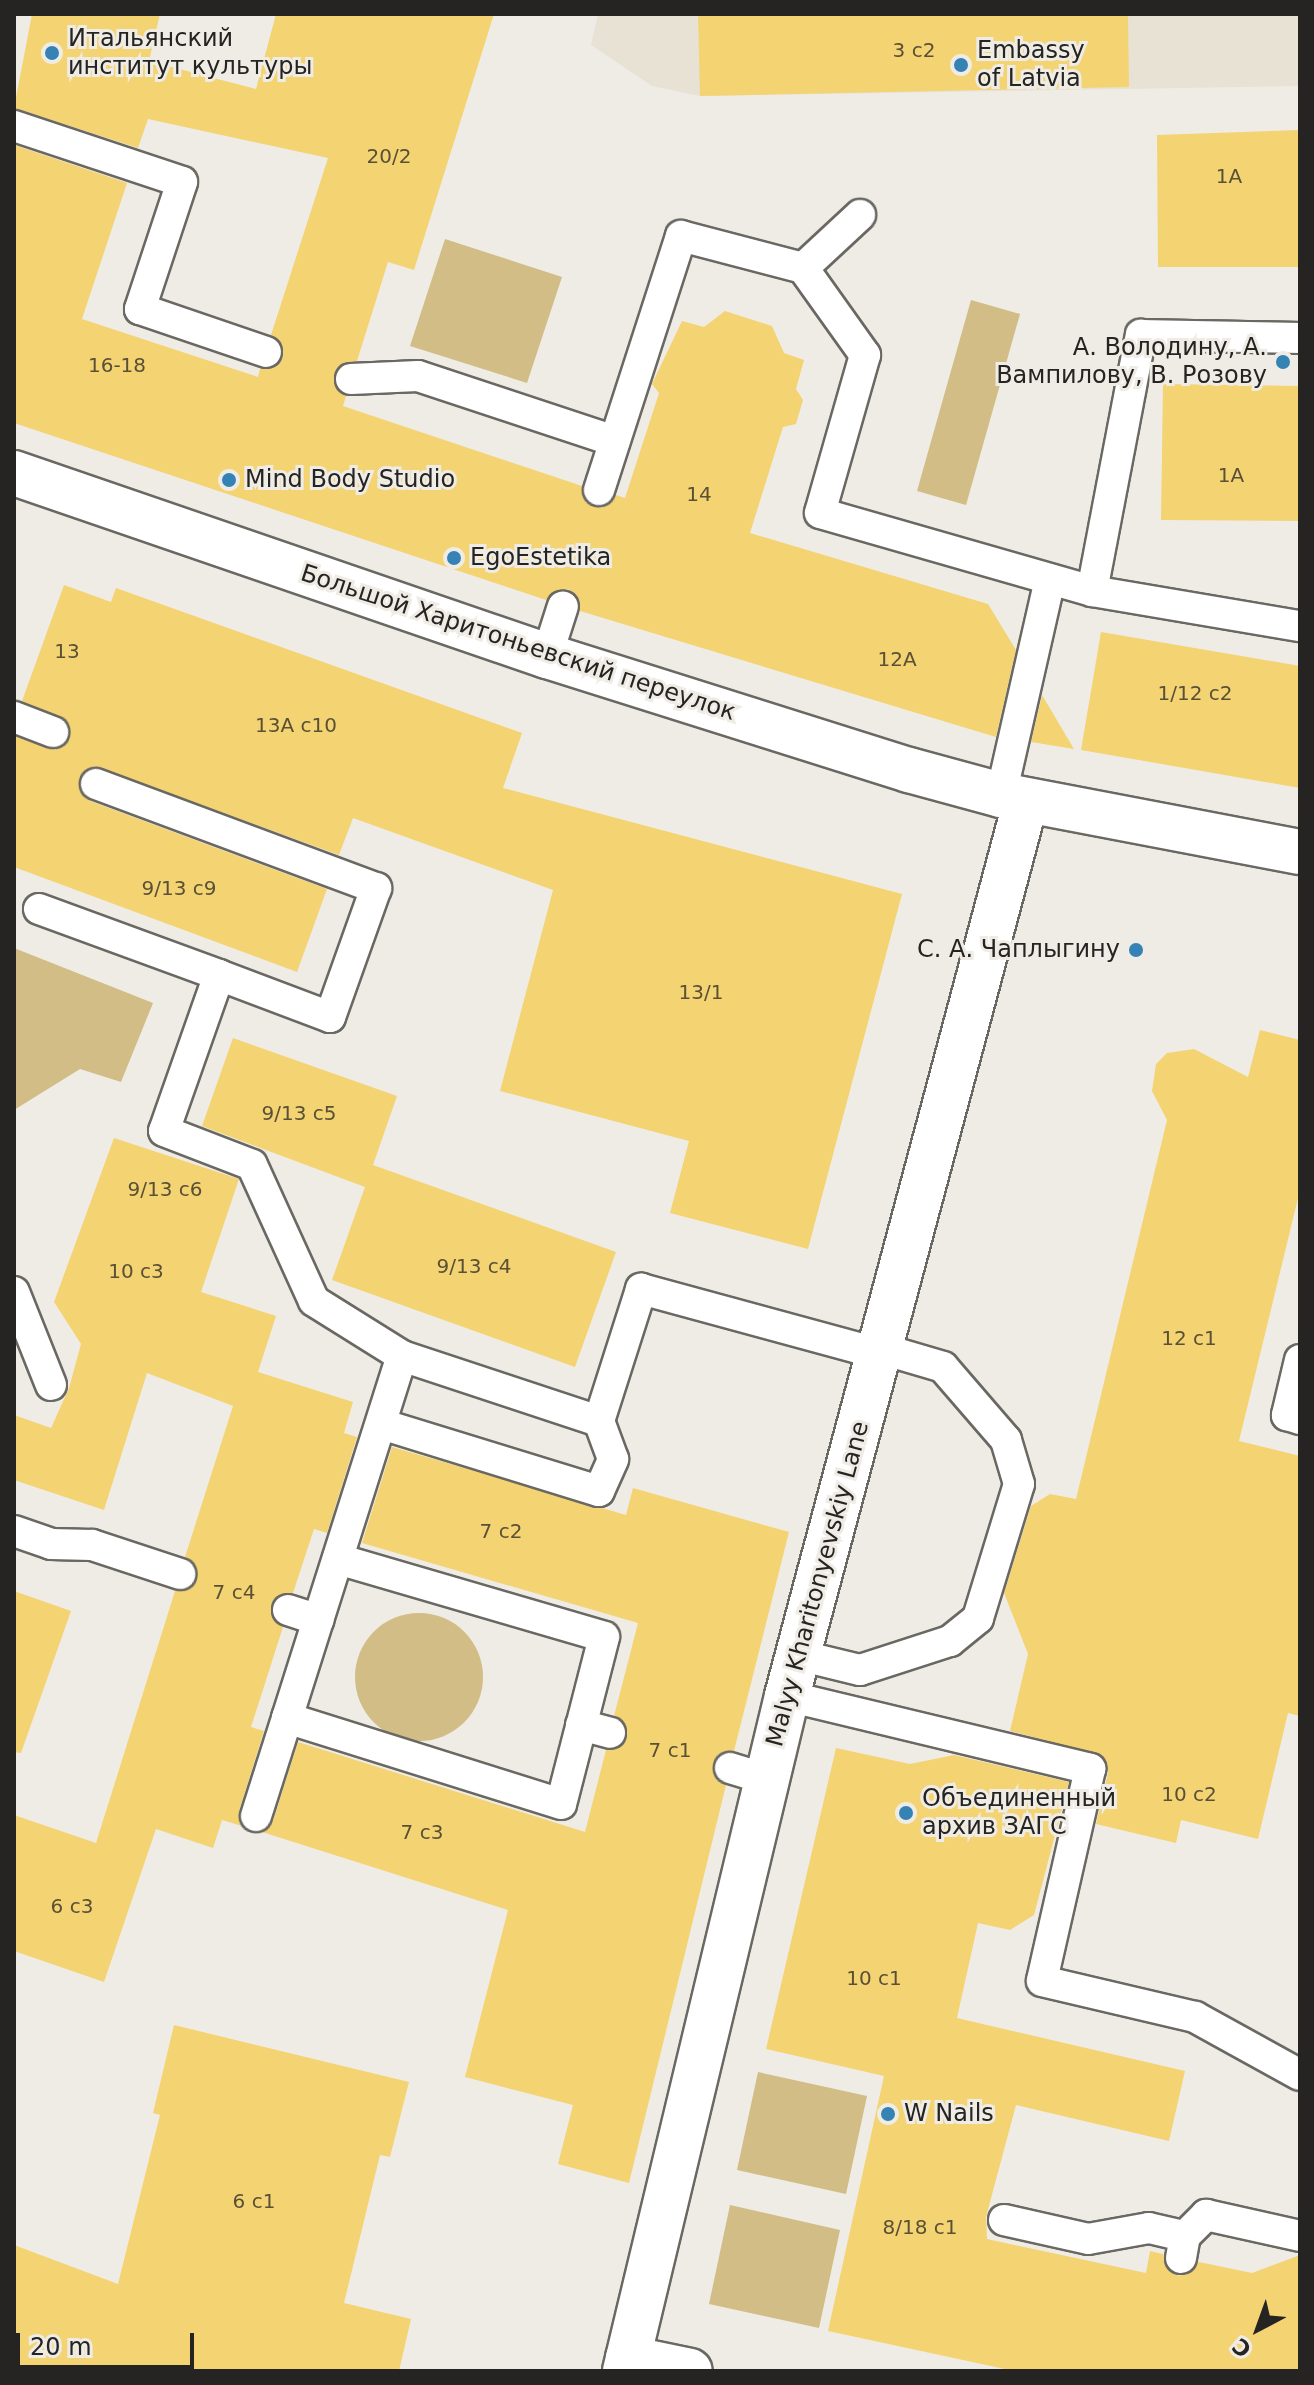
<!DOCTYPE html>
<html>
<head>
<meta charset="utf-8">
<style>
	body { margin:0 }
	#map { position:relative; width:1314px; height:2385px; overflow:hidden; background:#efece5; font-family:"DejaVu Sans",sans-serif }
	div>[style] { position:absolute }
	.built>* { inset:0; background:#e7e2d4 }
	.green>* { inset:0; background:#d1bd85 }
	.round { border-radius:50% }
	.building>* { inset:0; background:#f4d373 }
	.roads { filter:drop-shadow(2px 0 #6a6862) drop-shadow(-2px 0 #6a6862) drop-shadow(0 2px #6a6862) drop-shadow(0 -2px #6a6862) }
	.service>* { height:30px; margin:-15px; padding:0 15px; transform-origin:15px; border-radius:15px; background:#fff }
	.minor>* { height:44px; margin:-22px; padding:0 22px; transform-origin:22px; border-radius:22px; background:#fff }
	.dots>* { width:22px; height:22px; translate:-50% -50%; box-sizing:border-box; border:4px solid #efece5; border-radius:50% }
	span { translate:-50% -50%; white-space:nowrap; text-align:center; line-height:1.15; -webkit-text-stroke:6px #efece5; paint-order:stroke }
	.number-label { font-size:20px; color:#595036 }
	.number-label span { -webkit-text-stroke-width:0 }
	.poi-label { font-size:24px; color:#252422 }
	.left { translate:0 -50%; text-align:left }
	.right { translate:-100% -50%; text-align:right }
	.street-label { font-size:24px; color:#252422 }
	.frame { position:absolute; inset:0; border:16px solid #252422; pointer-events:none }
	.north { position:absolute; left:1218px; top:2289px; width:80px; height:80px; -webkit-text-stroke:6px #efece5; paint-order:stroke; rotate:221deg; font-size:22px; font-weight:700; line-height:32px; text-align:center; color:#252422 }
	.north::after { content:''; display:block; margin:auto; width:28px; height:36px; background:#252422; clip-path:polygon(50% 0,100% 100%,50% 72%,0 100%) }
	.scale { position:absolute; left:16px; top:2333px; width:178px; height:36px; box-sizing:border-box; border:4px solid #252422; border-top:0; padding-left:10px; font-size:24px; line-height:28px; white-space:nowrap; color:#252422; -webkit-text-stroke:6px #efece5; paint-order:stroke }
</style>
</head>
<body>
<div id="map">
	<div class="built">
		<div style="clip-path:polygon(598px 14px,1300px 14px,1300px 86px,700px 96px,652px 86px,591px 45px)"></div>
	</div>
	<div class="green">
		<div style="clip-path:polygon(445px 239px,562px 277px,527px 383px,410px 346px)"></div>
		<div style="clip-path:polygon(971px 300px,1020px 314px,966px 505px,917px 491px)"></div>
		<div style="clip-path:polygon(14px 948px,153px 1003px,121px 1082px,80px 1069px,14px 1110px)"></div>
		<div class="round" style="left:355px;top:1613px;width:128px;height:128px"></div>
		<div style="clip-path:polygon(758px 2072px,867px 2096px,846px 2194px,737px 2170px)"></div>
		<div style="clip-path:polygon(730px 2205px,840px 2230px,819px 2328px,709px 2304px)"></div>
	</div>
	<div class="building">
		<div style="clip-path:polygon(32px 14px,160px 14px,149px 61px,256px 89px,276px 14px,494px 14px,414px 270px,388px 262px,357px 361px,335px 371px,336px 388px,346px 396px,343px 406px,582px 486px,586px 503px,602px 508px,616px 495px,625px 498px,659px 393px,652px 384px,682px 321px,704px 327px,725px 311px,772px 326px,784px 353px,804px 360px,796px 389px,803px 400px,796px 424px,783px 427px,750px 533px,988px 604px,1016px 650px,996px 737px,580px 611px,577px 595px,568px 589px,546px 600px,14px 423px,14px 145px,127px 183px,82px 319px,258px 377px,260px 369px,277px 366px,283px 357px,271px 335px,328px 158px,148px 119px,138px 148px,14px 108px)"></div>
		<div style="clip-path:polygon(698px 14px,1128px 14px,1129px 87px,700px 96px)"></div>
		<div style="clip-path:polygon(1300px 130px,1300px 267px,1158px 267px,1157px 135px)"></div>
		<div style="clip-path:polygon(1163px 384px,1300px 386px,1300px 521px,1161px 520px)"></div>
		<div style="clip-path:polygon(64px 585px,111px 602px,116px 588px,522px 733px,503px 788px,902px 894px,808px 1249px,670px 1213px,689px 1141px,500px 1091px,553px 890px,353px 818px,339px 855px,94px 766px,79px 778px,90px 801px,327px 889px,297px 972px,14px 867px,14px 736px,55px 750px,70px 738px,66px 720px,22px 701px)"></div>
		<div style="clip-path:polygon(1101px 632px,1300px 666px,1300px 788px,1081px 750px)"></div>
		<div style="clip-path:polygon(1042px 695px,1074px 749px,1031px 742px)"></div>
		<div style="clip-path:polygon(1260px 1030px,1300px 1040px,1300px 1190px,1239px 1441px,1300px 1456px,1300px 1716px,1288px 1713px,1258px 1839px,1181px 1820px,1176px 1843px,1096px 1824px,1108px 1773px,1102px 1755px,1010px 1731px,1028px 1654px,1004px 1593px,1031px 1506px,1050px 1494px,1076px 1499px,1167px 1120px,1152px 1091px,1156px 1064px,1167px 1053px,1194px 1049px,1248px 1077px)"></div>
		<div style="clip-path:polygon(233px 1038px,397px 1096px,373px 1165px,616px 1252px,575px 1367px,332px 1280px,365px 1187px,202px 1126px)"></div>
		<div style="clip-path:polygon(114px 1138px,239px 1179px,201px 1292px,276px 1316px,258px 1372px,353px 1402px,344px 1433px,357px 1437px,327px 1533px,314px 1529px,293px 1593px,277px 1596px,271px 1605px,283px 1627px,251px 1727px,264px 1731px,239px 1811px,242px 1826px,222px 1820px,213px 1848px,156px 1829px,104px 1982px,14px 1951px,14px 1815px,96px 1843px,175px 1591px,191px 1588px,197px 1579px,185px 1557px,233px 1406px,147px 1373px,104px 1510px,14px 1480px,14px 1415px,51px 1428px,69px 1388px,81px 1344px,54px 1302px)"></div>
		<div style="clip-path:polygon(392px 1447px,626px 1515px,633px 1488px,789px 1532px,734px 1751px,718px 1754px,713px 1764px,716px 1780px,726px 1785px,629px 2183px,558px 2164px,573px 2105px,465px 2077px,508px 1910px,262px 1832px,273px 1821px,298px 1742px,585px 1832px,606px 1750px,627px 1738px,627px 1728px,614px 1716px,638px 1623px,362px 1543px)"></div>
		<div style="clip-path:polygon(14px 1591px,71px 1611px,21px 1753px,14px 1752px)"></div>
		<div style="clip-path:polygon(836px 1748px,910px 1764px,954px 1755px,1069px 1782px,1034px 1915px,1010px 1930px,978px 1923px,957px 2018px,1185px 2071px,1169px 2141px,1016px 2105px,986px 2217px,987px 2239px,1146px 2273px,1150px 2251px,1163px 2254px,1169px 2271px,1179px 2276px,1199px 2262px,1252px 2273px,1300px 2255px,1300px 2371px,1014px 2371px,828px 2331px,884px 2076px,766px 2049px)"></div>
		<div style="clip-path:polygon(174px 2025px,409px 2082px,390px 2157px,380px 2155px,344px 2303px,411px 2319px,399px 2371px,35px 2371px,14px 2364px,14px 2245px,118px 2284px,160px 2115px,153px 2113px)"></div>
	</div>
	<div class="roads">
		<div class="service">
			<div style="left:14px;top:126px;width:177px;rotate:18.4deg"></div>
			<div style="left:182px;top:182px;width:134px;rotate:108.3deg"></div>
			<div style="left:140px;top:309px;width:133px;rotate:18.8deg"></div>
			<div style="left:803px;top:268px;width:78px;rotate:-42.9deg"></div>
			<div style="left:351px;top:379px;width:67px;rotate:-2.6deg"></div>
			<div style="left:418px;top:376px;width:207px;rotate:18.3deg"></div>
			<div style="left:599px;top:490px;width:267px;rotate:-72.1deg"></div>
			<div style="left:681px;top:236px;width:126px;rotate:14.7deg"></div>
			<div style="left:803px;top:268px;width:107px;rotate:54.5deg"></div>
			<div style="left:865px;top:355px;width:164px;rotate:105.9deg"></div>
			<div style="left:820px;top:513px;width:283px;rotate:16deg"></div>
			<div style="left:1092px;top:591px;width:211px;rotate:9.6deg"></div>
			<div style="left:1092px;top:591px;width:261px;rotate:-79.2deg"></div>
			<div style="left:1141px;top:335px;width:159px;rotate:1.1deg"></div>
			<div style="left:547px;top:656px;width:52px;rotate:-72.3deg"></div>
			<div style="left:14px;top:717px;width:42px;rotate:21deg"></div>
			<div style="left:96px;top:784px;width:299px;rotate:20.4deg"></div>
			<div style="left:376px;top:888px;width:137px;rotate:109.6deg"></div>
			<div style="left:330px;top:1017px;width:119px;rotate:-159.3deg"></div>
			<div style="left:1001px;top:795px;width:221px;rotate:-77.2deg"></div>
			<div style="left:39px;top:909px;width:192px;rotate:20.1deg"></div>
			<div style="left:219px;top:975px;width:165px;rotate:109.4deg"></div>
			<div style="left:164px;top:1131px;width:94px;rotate:21.1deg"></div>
			<div style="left:252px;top:1165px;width:149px;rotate:65.5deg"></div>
			<div style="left:314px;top:1301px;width:104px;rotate:32deg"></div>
			<div style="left:14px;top:1292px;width:100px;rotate:68.3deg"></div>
			<div style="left:1300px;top:1360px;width:57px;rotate:103.3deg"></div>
			<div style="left:1287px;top:1415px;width:14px;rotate:17deg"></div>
			<div style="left:381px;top:1424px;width:228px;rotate:17.1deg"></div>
			<div style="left:599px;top:1491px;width:35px;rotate:-66deg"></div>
			<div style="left:613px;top:1459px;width:40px;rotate:-110.2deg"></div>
			<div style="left:14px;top:1531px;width:39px;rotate:19deg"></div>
			<div style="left:51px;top:1544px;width:41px;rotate:1.4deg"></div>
			<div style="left:92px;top:1545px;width:93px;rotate:18.2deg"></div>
			<div style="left:338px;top:1559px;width:277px;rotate:16.3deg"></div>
			<div style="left:604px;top:1637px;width:172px;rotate:104.4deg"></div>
			<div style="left:561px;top:1804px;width:287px;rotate:-162.6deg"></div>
			<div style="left:287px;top:1718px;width:380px;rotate:-72.4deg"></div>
			<div style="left:402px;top:1356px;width:207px;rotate:18.3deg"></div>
			<div style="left:599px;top:1421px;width:139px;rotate:-72.3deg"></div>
			<div style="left:641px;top:1289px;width:249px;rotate:15.2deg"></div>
			<div style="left:288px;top:1610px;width:32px;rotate:18deg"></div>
			<div style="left:798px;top:1655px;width:64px;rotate:13.6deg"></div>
			<div style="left:860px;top:1670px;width:95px;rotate:-17.9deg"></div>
			<div style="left:950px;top:1641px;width:36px;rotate:-39deg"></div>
			<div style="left:978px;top:1618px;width:140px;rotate:-73deg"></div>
			<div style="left:1019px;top:1484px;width:46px;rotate:-106.5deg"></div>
			<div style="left:1006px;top:1440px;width:96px;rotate:-130.8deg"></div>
			<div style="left:943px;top:1367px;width:64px;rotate:-163.6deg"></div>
			<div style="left:787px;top:1696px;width:312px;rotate:13.5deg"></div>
			<div style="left:1090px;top:1769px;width:217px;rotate:102.8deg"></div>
			<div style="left:1042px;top:1981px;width:157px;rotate:13.2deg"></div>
			<div style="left:1195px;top:2017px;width:120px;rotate:28.9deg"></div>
			<div style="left:581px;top:1725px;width:30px;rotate:15deg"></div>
			<div style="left:730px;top:1768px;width:38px;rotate:17deg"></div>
			<div style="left:256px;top:1816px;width:103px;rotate:-72.4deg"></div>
			<div style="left:1004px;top:2220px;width:86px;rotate:12.7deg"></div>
			<div style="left:1088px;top:2239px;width:62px;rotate:-10.2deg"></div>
			<div style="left:1149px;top:2228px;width:37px;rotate:13deg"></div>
			<div style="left:1181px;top:2258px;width:22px;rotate:-80deg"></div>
			<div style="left:1185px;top:2236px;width:30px;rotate:-45deg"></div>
			<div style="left:1206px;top:2215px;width:96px;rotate:12.6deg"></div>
		</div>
		<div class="minor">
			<div style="left:14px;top:473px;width:564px;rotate:18.95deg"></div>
			<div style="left:547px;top:656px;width:380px;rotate:17.5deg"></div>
			<div style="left:909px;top:770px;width:95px;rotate:15.2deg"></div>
			<div style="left:1001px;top:795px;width:304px;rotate:10.8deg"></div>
			<div style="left:628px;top:2358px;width:63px;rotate:11.8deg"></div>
			<div style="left:625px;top:2371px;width:694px;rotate:-76.5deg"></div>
			<div style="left:787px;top:1696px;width:927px;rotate:-75.06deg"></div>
		</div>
	</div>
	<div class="dots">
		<div style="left:52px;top:53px;background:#3582b5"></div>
		<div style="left:961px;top:65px;background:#3582b5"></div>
		<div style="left:1283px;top:362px;background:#3582b5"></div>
		<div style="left:229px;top:480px;background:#3582b5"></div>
		<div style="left:454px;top:558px;background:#3582b5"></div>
		<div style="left:1136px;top:950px;background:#3582b5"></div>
		<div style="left:906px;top:1813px;background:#3582b5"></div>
		<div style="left:888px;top:2114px;background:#3582b5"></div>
	</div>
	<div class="number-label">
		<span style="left:914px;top:50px">3 с2</span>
		<span style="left:389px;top:156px">20/2</span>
		<span style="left:1229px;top:176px">1А</span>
		<span style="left:117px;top:365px">16-18</span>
		<span style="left:1231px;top:475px">1А</span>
		<span style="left:699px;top:494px">14</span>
		<span style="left:67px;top:651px">13</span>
		<span style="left:897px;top:659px">12А</span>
		<span style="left:1195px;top:693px">1/12 с2</span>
		<span style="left:296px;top:725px">13А с10</span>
		<span style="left:179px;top:888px">9/13 с9</span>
		<span style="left:701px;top:992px">13/1</span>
		<span style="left:299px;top:1113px">9/13 с5</span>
		<span style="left:165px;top:1189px">9/13 с6</span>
		<span style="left:474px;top:1266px">9/13 с4</span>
		<span style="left:136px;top:1271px">10 с3</span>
		<span style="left:1189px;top:1338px">12 с1</span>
		<span style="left:501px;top:1531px">7 с2</span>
		<span style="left:234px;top:1592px">7 с4</span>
		<span style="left:670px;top:1750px">7 с1</span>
		<span style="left:1189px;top:1794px">10 с2</span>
		<span style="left:422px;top:1832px">7 с3</span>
		<span style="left:72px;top:1906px">6 с3</span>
		<span style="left:874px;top:1978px">10 с1</span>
		<span style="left:254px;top:2201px">6 с1</span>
		<span style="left:920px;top:2227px">8/18 с1</span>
	</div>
	<div class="poi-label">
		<span class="left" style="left:68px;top:53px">Итальянский<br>институт культуры</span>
		<span class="left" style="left:977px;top:65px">Embassy<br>of Latvia</span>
		<span class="right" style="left:1267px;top:362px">А. Володину, А.<br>Вампилову, В. Розову</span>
		<span class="left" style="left:245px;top:480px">Mind Body Studio</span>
		<span class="left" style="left:470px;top:558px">EgoEstetika</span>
		<span class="right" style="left:1120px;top:950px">С. А. Чаплыгину</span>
		<span class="left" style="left:922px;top:1813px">Объединенный<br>архив ЗАГС</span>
		<span class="left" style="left:904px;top:2114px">W Nails</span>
	</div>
	<div class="street-label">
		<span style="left:518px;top:643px;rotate:18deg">Большой Харитоньевский переулок</span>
		<span style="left:818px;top:1584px;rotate:-75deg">Malyy Kharitonyevskiy Lane</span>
	</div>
	<div class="frame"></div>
	<div class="north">С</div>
	<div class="scale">20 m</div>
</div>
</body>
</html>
